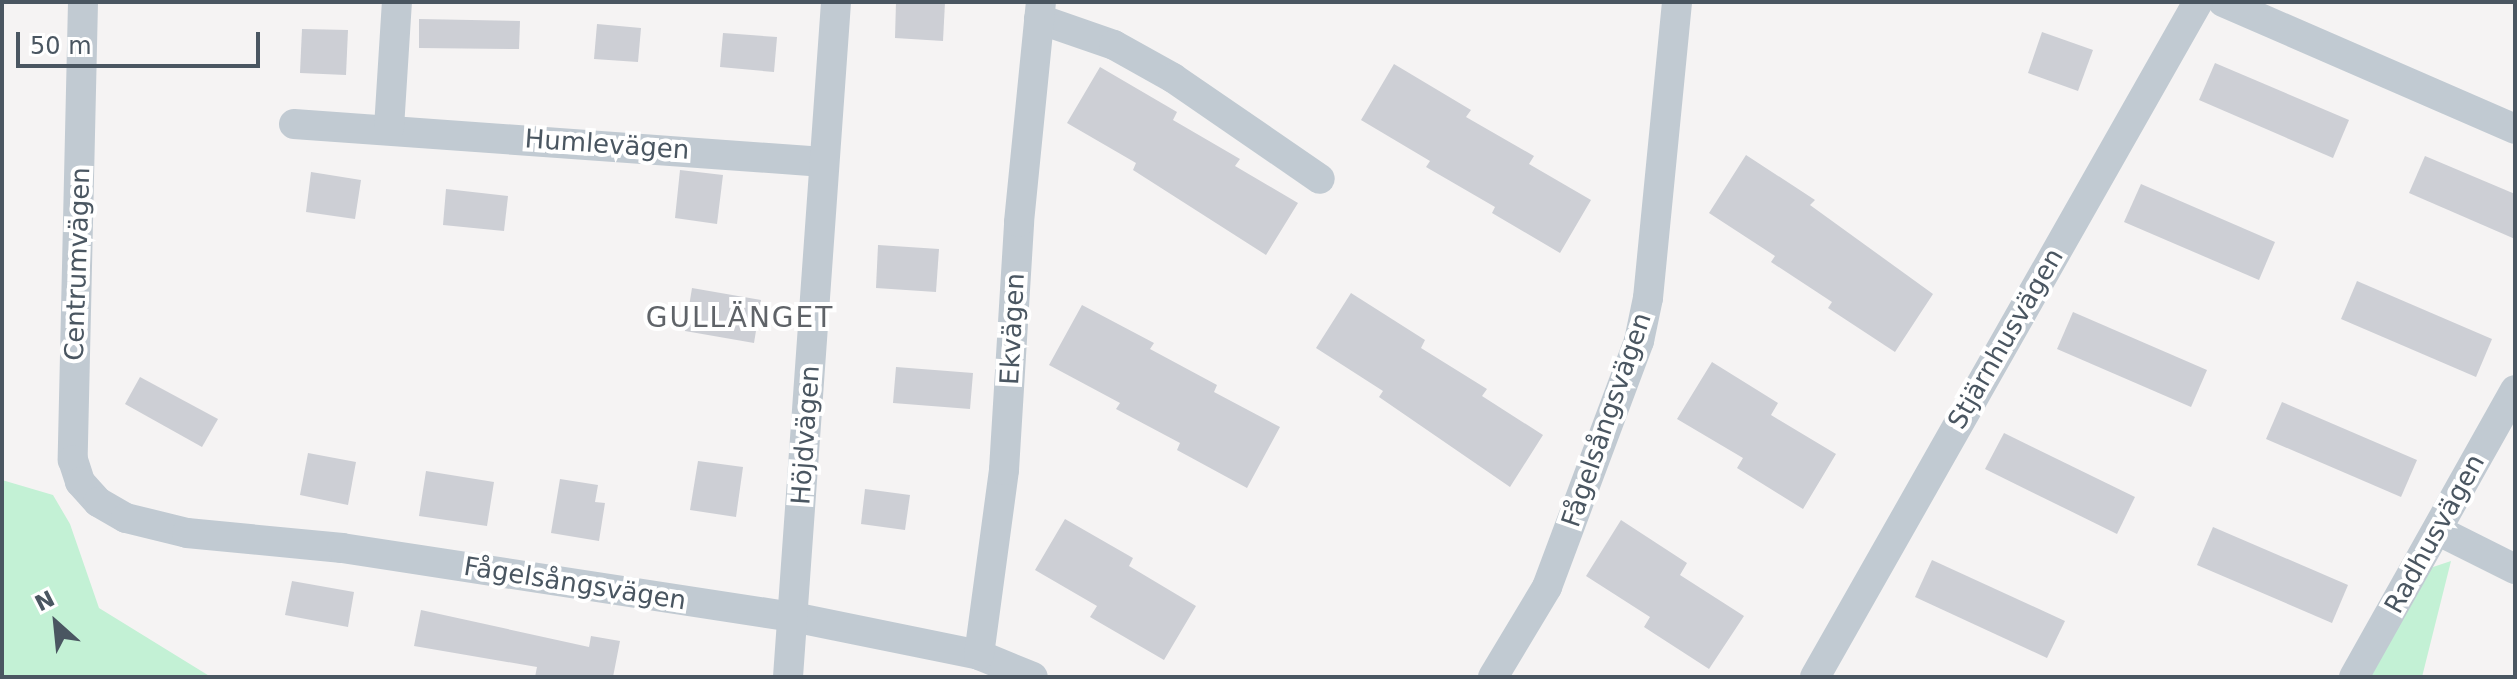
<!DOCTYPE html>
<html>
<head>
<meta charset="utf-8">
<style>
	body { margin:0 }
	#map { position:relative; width:2517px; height:679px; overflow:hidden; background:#f5f3f3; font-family:"DejaVu Sans",sans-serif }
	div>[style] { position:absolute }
	.green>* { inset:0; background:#c3f1d5 }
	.building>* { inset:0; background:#cdcfd5 }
	.street>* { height:30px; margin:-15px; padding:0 15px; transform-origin:15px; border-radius:15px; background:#c1cad2 }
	span { translate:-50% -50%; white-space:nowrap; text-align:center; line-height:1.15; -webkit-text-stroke:8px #fff; paint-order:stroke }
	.street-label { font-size:26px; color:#4a5661 }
	.neighbourhood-label { font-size:28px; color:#5f6368; letter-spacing:2px }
	.frame { position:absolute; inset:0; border:4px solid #4a5661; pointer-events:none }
	.north { position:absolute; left:16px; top:583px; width:80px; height:80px; -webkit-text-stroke:6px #fff; paint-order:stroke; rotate:333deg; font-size:22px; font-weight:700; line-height:32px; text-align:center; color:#4a5661 }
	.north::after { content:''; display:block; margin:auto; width:28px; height:36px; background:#4a5661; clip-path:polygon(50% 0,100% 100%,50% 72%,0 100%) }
	.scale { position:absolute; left:16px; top:32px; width:244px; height:36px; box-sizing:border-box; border:4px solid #4a5661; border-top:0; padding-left:10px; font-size:24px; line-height:28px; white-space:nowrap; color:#4a5661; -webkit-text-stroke:6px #fff; paint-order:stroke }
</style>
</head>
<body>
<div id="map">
	<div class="green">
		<div style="clip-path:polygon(2px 480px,53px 495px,70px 524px,99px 608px,211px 677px,2px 677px)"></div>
		<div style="clip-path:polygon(2451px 561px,2422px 677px,2366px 677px,2430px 568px)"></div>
	</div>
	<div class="building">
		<div style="clip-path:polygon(896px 2px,945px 2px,943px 41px,895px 38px)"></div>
		<div style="clip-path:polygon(419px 19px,520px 21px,519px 49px,419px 48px)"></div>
		<div style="clip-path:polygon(597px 24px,641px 28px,638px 62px,594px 59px)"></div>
		<div style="clip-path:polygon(302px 29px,348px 30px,346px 75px,300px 73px)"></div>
		<div style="clip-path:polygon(2042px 32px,2093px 50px,2078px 91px,2028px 73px)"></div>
		<div style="clip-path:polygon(723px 33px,777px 37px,774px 72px,720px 67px)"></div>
		<div style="clip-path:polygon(2215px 63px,2349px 120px,2333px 158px,2199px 100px)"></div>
		<div style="clip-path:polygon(1394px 64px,1471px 110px,1466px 117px,1534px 156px,1529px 164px,1591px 200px,1560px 253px,1492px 213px,1495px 207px,1426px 167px,1430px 161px,1361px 120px)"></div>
		<div style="clip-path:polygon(1100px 67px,1177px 112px,1173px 120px,1240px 159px,1235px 166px,1298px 203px,1266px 255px,1133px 170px,1136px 163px,1067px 123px)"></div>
		<div style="clip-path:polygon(1746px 155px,1815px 200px,1810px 205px,1933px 294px,1895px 352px,1828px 308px,1832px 302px,1771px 262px,1775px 256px,1709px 213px)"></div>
		<div style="clip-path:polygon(2425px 156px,2515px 194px,2515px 239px,2409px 193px)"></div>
		<div style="clip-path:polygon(680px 170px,723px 175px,717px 224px,675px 218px)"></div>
		<div style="clip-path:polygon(311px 172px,361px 180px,355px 219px,306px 212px)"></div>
		<div style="clip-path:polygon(2141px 184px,2275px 242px,2259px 280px,2124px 222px)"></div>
		<div style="clip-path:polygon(446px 189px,508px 196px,504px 231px,443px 225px)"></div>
		<div style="clip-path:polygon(878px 245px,939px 249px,936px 292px,876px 288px)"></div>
		<div style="clip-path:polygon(2357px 281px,2492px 339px,2476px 377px,2341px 319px)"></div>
		<div style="clip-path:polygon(692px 288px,761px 300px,754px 343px,685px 331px)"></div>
		<div style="clip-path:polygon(1351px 293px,1425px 340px,1421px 348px,1487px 389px,1482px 396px,1543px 435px,1510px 487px,1379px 397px,1383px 391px,1316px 348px)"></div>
		<div style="clip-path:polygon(1082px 305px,1154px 343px,1150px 349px,1217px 385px,1214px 392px,1280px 427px,1247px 488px,1177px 450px,1180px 443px,1116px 409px,1120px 403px,1049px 365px)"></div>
		<div style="clip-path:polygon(2073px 312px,2207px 370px,2191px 407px,2057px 349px)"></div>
		<div style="clip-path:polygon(1712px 362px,1778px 403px,1771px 415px,1836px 454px,1803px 509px,1737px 468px,1743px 458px,1677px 419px)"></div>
		<div style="clip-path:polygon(896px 367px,973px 373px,970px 409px,893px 403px)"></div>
		<div style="clip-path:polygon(140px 377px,218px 419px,202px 447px,125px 404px)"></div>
		<div style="clip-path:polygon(2282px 402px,2417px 460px,2401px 497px,2266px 439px)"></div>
		<div style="clip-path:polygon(2004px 433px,2135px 497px,2117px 534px,1985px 469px)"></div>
		<div style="clip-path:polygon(308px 453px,356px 462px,348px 505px,300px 495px)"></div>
		<div style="clip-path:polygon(698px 461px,743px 467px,736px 517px,690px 510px)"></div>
		<div style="clip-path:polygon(426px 471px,494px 482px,487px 526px,419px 516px)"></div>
		<div style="clip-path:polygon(560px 479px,598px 485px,595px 502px,605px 503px,599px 541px,551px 533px)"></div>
		<div style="clip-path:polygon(865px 489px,910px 495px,905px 530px,861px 524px)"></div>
		<div style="clip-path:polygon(1065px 519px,1133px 558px,1129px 566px,1196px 606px,1164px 660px,1090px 617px,1097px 606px,1035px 570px)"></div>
		<div style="clip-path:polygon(1621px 520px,1687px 563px,1680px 575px,1744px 616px,1709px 669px,1644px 627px,1650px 617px,1586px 576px)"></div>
		<div style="clip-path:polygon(2213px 527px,2348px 585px,2332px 623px,2197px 565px)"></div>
		<div style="clip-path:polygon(1932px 560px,2065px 621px,2047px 658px,1915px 597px)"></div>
		<div style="clip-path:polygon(292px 581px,354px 592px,348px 627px,285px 615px)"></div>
		<div style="clip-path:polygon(421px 610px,589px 647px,591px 636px,620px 641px,613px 677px,535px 677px,537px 667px,414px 646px)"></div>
	</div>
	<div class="street">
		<div style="left:83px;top:2px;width:458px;rotate:91.3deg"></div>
		<div style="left:73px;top:460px;width:23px;rotate:72deg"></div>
		<div style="left:80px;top:482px;width:27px;rotate:48deg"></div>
		<div style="left:98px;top:502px;width:32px;rotate:30deg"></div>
		<div style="left:126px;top:518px;width:63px;rotate:13.8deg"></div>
		<div style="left:187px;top:533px;width:156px;rotate:5.5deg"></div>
		<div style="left:342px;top:548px;width:456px;rotate:8.7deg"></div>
		<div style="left:793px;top:617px;width:190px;rotate:11.5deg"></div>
		<div style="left:979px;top:655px;width:58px;rotate:22.2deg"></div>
		<div style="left:2223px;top:2px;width:318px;rotate:23.5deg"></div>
		<div style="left:1039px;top:19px;width:79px;rotate:19.1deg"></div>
		<div style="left:1114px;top:45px;width:68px;rotate:29.2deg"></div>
		<div style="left:1173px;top:78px;width:178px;rotate:34.5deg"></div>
		<div style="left:294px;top:124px;width:531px;rotate:4.1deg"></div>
		<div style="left:389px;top:128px;width:126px;rotate:-86.4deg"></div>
		<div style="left:2439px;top:531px;width:85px;rotate:26.6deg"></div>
		<div style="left:979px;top:655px;width:187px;rotate:-82.3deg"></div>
		<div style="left:1004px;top:470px;width:248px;rotate:-86.5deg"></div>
		<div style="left:1019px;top:222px;width:221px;rotate:-84.3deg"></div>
		<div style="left:788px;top:677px;width:677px;rotate:-85.93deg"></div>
		<div style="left:1493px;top:677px;width:105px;rotate:-59deg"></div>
		<div style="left:1547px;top:587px;width:263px;rotate:-69.5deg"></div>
		<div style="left:1639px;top:341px;width:44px;rotate:-78.2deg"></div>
		<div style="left:1648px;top:298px;width:297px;rotate:-84.4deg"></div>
		<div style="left:1815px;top:677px;width:776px;rotate:-60.43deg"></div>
		<div style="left:2354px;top:677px;width:329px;rotate:-60.7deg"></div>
	</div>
	<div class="street-label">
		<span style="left:607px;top:145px;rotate:4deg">Humlevägen</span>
		<span style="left:78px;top:264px;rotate:-88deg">Centrumvägen</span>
		<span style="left:1013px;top:329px;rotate:-87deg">Ekvägen</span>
		<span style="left:2006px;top:339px;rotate:-60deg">Stjärnhusvägen</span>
		<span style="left:1607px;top:420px;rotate:-71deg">Fågelsångsvägen</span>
		<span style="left:806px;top:435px;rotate:-86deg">Höjdvägen</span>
		<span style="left:2435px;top:534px;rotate:-61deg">Radhusvägen</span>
		<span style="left:575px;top:584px;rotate:9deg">Fågelsångsvägen</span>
	</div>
	<div class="neighbourhood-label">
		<span style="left:740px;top:318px">GULLÄNGET</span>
	</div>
	<div class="frame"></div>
	<div class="north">N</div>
	<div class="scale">50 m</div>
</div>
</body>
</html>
